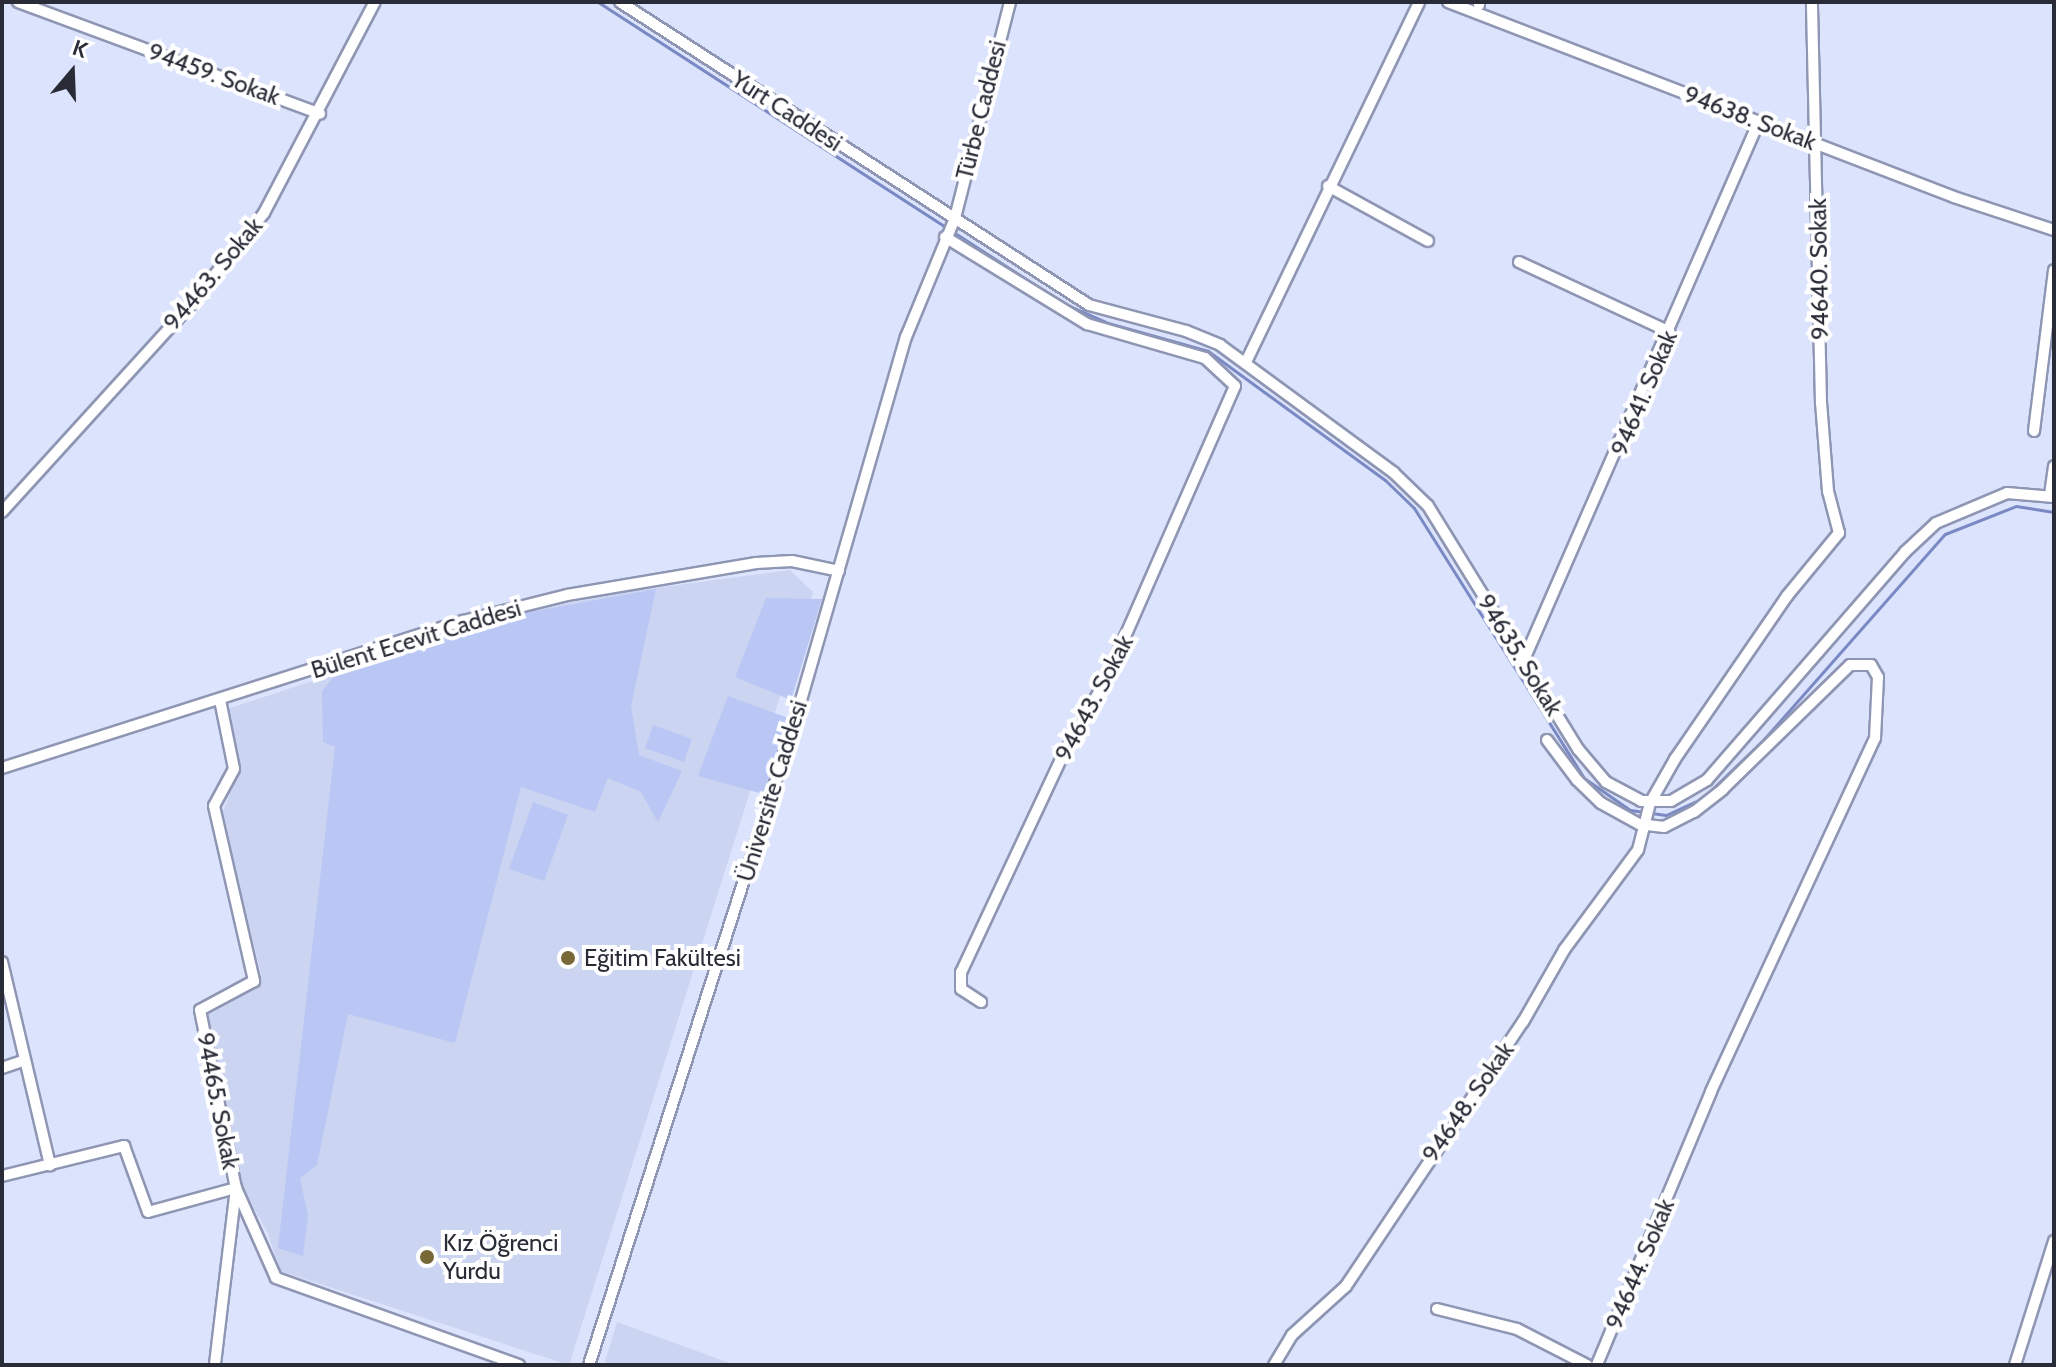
<!DOCTYPE html>
<html>
<head>
<meta charset="utf-8">
<style>
	body { margin:0 }
	#map { position:relative; width:2056px; height:1367px; overflow:hidden; background:#dce3fc; font-family:Cabin,sans-serif }
	div>[style] { position:absolute }
	.built>* { inset:0; background:#cbd4f1 }
	.green>* { inset:0; background:#bac7f5 }
	.stream>* { height:3px; margin:-1.5px; padding:0 1.5px; transform-origin:1.5px; border-radius:1.5px; background:#7a89c3 }
	.roads { filter:drop-shadow(2px 0 #8e96b3) drop-shadow(-2px 0 #8e96b3) drop-shadow(0 2px #8e96b3) drop-shadow(0 -2px #8e96b3) }
	.minor>* { height:10px; margin:-5px; padding:0 5px; transform-origin:5px; border-radius:5px; background:#fff }
	.dots>* { width:22px; height:22px; translate:-50% -50%; box-sizing:border-box; border:4px solid #fff; border-radius:50% }
	span { translate:-50% -50%; white-space:nowrap; text-align:center; line-height:1.15; -webkit-text-stroke:8px #fff; paint-order:stroke }
	.street-label { font-size:24px; color:#292c37 }
	.poi-label { font-size:24px; color:#292c37 }
	.left { translate:0 -50%; text-align:left }
	.frame { position:absolute; inset:0; border:4px solid #292c37; pointer-events:none }
	.north { position:absolute; left:32px; top:32px; width:80px; height:80px; -webkit-text-stroke:6px #fff; paint-order:stroke; rotate:19deg; font-size:22px; font-weight:700; line-height:32px; text-align:center; color:#292c37 }
	.north::after { content:''; display:block; margin:auto; width:28px; height:36px; background:#292c37; clip-path:polygon(50% 0,100% 100%,50% 72%,0 100%) }
</style>
</head>
<body>
<div id="map">
	<div class="built">
		<div style="clip-path:polygon(790px 570px,813px 592px,569px 1365px,280px 1271px,268px 1233px,244px 1191px,206px 1016px,256px 988px,261px 974px,222px 814px,239px 771px,227px 709px,513px 615px,611px 594px)"></div>
		<div style="clip-path:polygon(617px 1322px,735px 1365px,604px 1365px)"></div>
	</div>
	<div class="green">
		<div style="clip-path:polygon(656px 589px,631px 706px,639px 755px,682px 771px,658px 822px,641px 792px,608px 778px,595px 812px,521px 787px,455px 1043px,348px 1014px,317px 1165px,300px 1178px,308px 1215px,303px 1256px,278px 1248px,335px 747px,323px 742px,322px 691px,339px 670px,455px 633px,514px 615px)"></div>
		<div style="clip-path:polygon(766px 598px,822px 599px,791px 700px,735px 677px)"></div>
		<div style="clip-path:polygon(728px 696px,788px 718px,767px 795px,698px 776px)"></div>
		<div style="clip-path:polygon(653px 725px,692px 739px,684px 762px,645px 748px)"></div>
		<div style="clip-path:polygon(533px 802px,568px 815px,544px 881px,509px 869px)"></div>
	</div>
	<div class="stream">
		<div style="left:598px;top:2px;width:554px;rotate:32.92deg"></div>
		<div style="left:1063px;top:303px;width:49px;rotate:24deg"></div>
		<div style="left:1108px;top:323px;width:104px;rotate:15.6deg"></div>
		<div style="left:1208px;top:351px;width:219px;rotate:36.1deg"></div>
		<div style="left:1385px;top:480px;width:40px;rotate:44deg"></div>
		<div style="left:1414px;top:508px;width:319px;rotate:57.8deg"></div>
		<div style="left:1584px;top:778px;width:56px;rotate:34.8deg"></div>
		<div style="left:1630px;top:810px;width:36px;rotate:8deg"></div>
		<div style="left:1666px;top:815px;width:41px;rotate:-24.7deg"></div>
		<div style="left:1703px;top:798px;width:85px;rotate:-44deg"></div>
		<div style="left:1764px;top:739px;width:273px;rotate:-48.6deg"></div>
		<div style="left:1945px;top:534px;width:76px;rotate:-21.5deg"></div>
		<div style="left:2016px;top:506px;width:38px;rotate:9deg"></div>
	</div>
	<div class="roads">
		<div class="minor">
			<div style="left:18px;top:2px;width:322px;rotate:20.3deg"></div>
			<div style="left:620px;top:2px;width:558px;rotate:32.86deg"></div>
			<div style="left:1089px;top:305px;width:100px;rotate:15deg"></div>
			<div style="left:1186px;top:331px;width:37px;rotate:22deg"></div>
			<div style="left:1220px;top:345px;width:216px;rotate:36.3deg"></div>
			<div style="left:1394px;top:473px;width:47px;rotate:44.1deg"></div>
			<div style="left:1428px;top:506px;width:286px;rotate:58.3deg"></div>
			<div style="left:1578px;top:749px;width:43px;rotate:49.7deg"></div>
			<div style="left:1606px;top:782px;width:40px;rotate:28deg"></div>
			<div style="left:1641px;top:801px;width:30px"></div>
			<div style="left:1671px;top:801px;width:42px;rotate:-30.3deg"></div>
			<div style="left:1707px;top:780px;width:302px;rotate:-49deg"></div>
			<div style="left:1905px;top:552px;width:42px;rotate:-43.1deg"></div>
			<div style="left:1936px;top:523px;width:77px;rotate:-22.9deg"></div>
			<div style="left:2007px;top:493px;width:47px;rotate:4.9deg"></div>
			<div style="left:1448px;top:2px;width:542px;rotate:21.08deg"></div>
			<div style="left:1954px;top:197px;width:105px;rotate:18.3deg"></div>
			<div style="left:1479px;top:5px;width:3px;rotate:-90deg"></div>
			<div style="left:1328px;top:186px;width:114px;rotate:28.8deg"></div>
			<div style="left:945px;top:237px;width:167px;rotate:31.5deg"></div>
			<div style="left:1087px;top:324px;width:123px;rotate:16.1deg"></div>
			<div style="left:1205px;top:358px;width:41px;rotate:43deg"></div>
			<div style="left:1235px;top:386px;width:317px;rotate:113.7deg"></div>
			<div style="left:1108px;top:676px;width:95px;rotate:119.5deg"></div>
			<div style="left:1061px;top:759px;width:235px;rotate:115.1deg"></div>
			<div style="left:961px;top:972px;width:17px;rotate:90deg"></div>
			<div style="left:961px;top:989px;width:24px;rotate:33deg"></div>
			<div style="left:1519px;top:262px;width:166px;rotate:24.9deg"></div>
			<div style="left:1246px;top:362px;width:399px;rotate:-64.3deg"></div>
			<div style="left:2034px;top:431px;width:162px;rotate:-82.9deg"></div>
			<div style="left:2050px;top:495px;width:29px;rotate:-82deg"></div>
			<div style="left:2px;top:512px;width:284px;rotate:-47.7deg"></div>
			<div style="left:193px;top:302px;width:114px;rotate:-51.4deg"></div>
			<div style="left:264px;top:213px;width:238px;rotate:-62.3deg"></div>
			<div style="left:1523px;top:662px;width:590px;rotate:-66.43deg"></div>
			<div style="left:220px;top:700px;width:70px;rotate:78.5deg"></div>
			<div style="left:234px;top:769px;width:42px;rotate:118.4deg"></div>
			<div style="left:214px;top:806px;width:180px;rotate:77.1deg"></div>
			<div style="left:254px;top:981px;width:61px;rotate:151.8deg"></div>
			<div style="left:200px;top:1010px;width:182px;rotate:78.6deg"></div>
			<div style="left:236px;top:1188px;width:98px;rotate:66deg"></div>
			<div style="left:276px;top:1278px;width:258px;rotate:19.7deg"></div>
			<div style="left:1547px;top:740px;width:50px;rotate:53.1deg"></div>
			<div style="left:1577px;top:780px;width:33px;rotate:44deg"></div>
			<div style="left:1601px;top:803px;width:43px;rotate:28.9deg"></div>
			<div style="left:1639px;top:824px;width:25px;rotate:7deg"></div>
			<div style="left:1664px;top:827px;width:34px;rotate:-27deg"></div>
			<div style="left:1694px;top:812px;width:37px;rotate:-38deg"></div>
			<div style="left:1723px;top:789px;width:177px;rotate:-44.3deg"></div>
			<div style="left:1850px;top:665px;width:21px"></div>
			<div style="left:1871px;top:665px;width:14px;rotate:60deg"></div>
			<div style="left:1878px;top:677px;width:61px;rotate:92.8deg"></div>
			<div style="left:1875px;top:738px;width:390px;rotate:114.9deg"></div>
			<div style="left:1711px;top:1092px;width:296px;rotate:112.7deg"></div>
			<div style="left:2px;top:768px;width:484px;rotate:-17.7deg"></div>
			<div style="left:463px;top:621px;width:107px;rotate:-14deg"></div>
			<div style="left:567px;top:595px;width:192px;rotate:-9.6deg"></div>
			<div style="left:756px;top:563px;width:36px;rotate:-3deg"></div>
			<div style="left:792px;top:561px;width:48px;rotate:12deg"></div>
			<div style="left:2px;top:962px;width:209px;rotate:76.7deg"></div>
			<div style="left:2px;top:1068px;width:21px;rotate:-19deg"></div>
			<div style="left:2px;top:1176px;width:126px;rotate:-13.8deg"></div>
			<div style="left:124px;top:1146px;width:70px;rotate:70deg"></div>
			<div style="left:148px;top:1212px;width:91px;rotate:-15.3deg"></div>
			<div style="left:236px;top:1188px;width:178px;rotate:96.8deg"></div>
			<div style="left:1437px;top:1309px;width:82px;rotate:14deg"></div>
			<div style="left:1517px;top:1329px;width:79px;rotate:27.2deg"></div>
			<div style="left:589px;top:1365px;width:683px;rotate:-72.28deg"></div>
			<div style="left:797px;top:714px;width:392px;rotate:-73.9deg"></div>
			<div style="left:906px;top:337px;width:129px;rotate:-67.6deg"></div>
			<div style="left:955px;top:218px;width:223px;rotate:-75.7deg"></div>
			<div style="left:1274px;top:1365px;width:35px;rotate:-59deg"></div>
			<div style="left:1292px;top:1335px;width:73px;rotate:-42.2deg"></div>
			<div style="left:1346px;top:1286px;width:318px;rotate:-56.2deg"></div>
			<div style="left:1523px;top:1022px;width:83px;rotate:-60.3deg"></div>
			<div style="left:1564px;top:950px;width:124px;rotate:-53.5deg"></div>
			<div style="left:1638px;top:850px;width:49px;rotate:-75.7deg"></div>
			<div style="left:1650px;top:803px;width:51px;rotate:-60.4deg"></div>
			<div style="left:1675px;top:759px;width:198px;rotate:-55.5deg"></div>
			<div style="left:1787px;top:596px;width:82px;rotate:-50.5deg"></div>
			<div style="left:1839px;top:533px;width:43px;rotate:-104.7deg"></div>
			<div style="left:1828px;top:491px;width:88px;rotate:-94.5deg"></div>
			<div style="left:1821px;top:403px;width:401px;rotate:-91.3deg"></div>
			<div style="left:2015px;top:1365px;width:130px;rotate:-72.5deg"></div>
		</div>
	</div>
	<div class="dots">
		<div style="left:568px;top:958px;background:#786836"></div>
		<div style="left:427px;top:1257px;background:#786836"></div>
	</div>
	<div class="street-label">
		<span style="left:214px;top:74px;rotate:20deg">94459. Sokak</span>
		<span style="left:981px;top:110px;rotate:-76deg">Türbe Caddesi</span>
		<span style="left:787px;top:111px;rotate:33deg">Yurt Caddesi</span>
		<span style="left:1750px;top:118px;rotate:21deg">94638. Sokak</span>
		<span style="left:1819px;top:269px;rotate:-91deg">94640. Sokak</span>
		<span style="left:213px;top:274px;rotate:-50deg">94463. Sokak</span>
		<span style="left:1644px;top:393px;rotate:-67deg">94641. Sokak</span>
		<span style="left:416px;top:639px;rotate:-17deg">Bülent Ecevit Caddesi</span>
		<span style="left:1520px;top:655px;rotate:58deg">94635. Sokak</span>
		<span style="left:1094px;top:698px;rotate:-62deg">94643. Sokak</span>
		<span style="left:772px;top:791px;rotate:-73deg">Üniversite Caddesi</span>
		<span style="left:218px;top:1101px;rotate:79deg">94465. Sokak</span>
		<span style="left:1468px;top:1102px;rotate:-55deg">94648. Sokak</span>
		<span style="left:1640px;top:1264px;rotate:-67deg">94644. Sokak</span>
	</div>
	<div class="poi-label">
		<span class="left" style="left:584px;top:958px">Eğitim Fakültesi</span>
		<span class="left" style="left:443px;top:1257px">Kız Öğrenci<br>Yurdu</span>
	</div>
	<div class="frame"></div>
	<div class="north">K</div>
</div>
</body>
</html>
